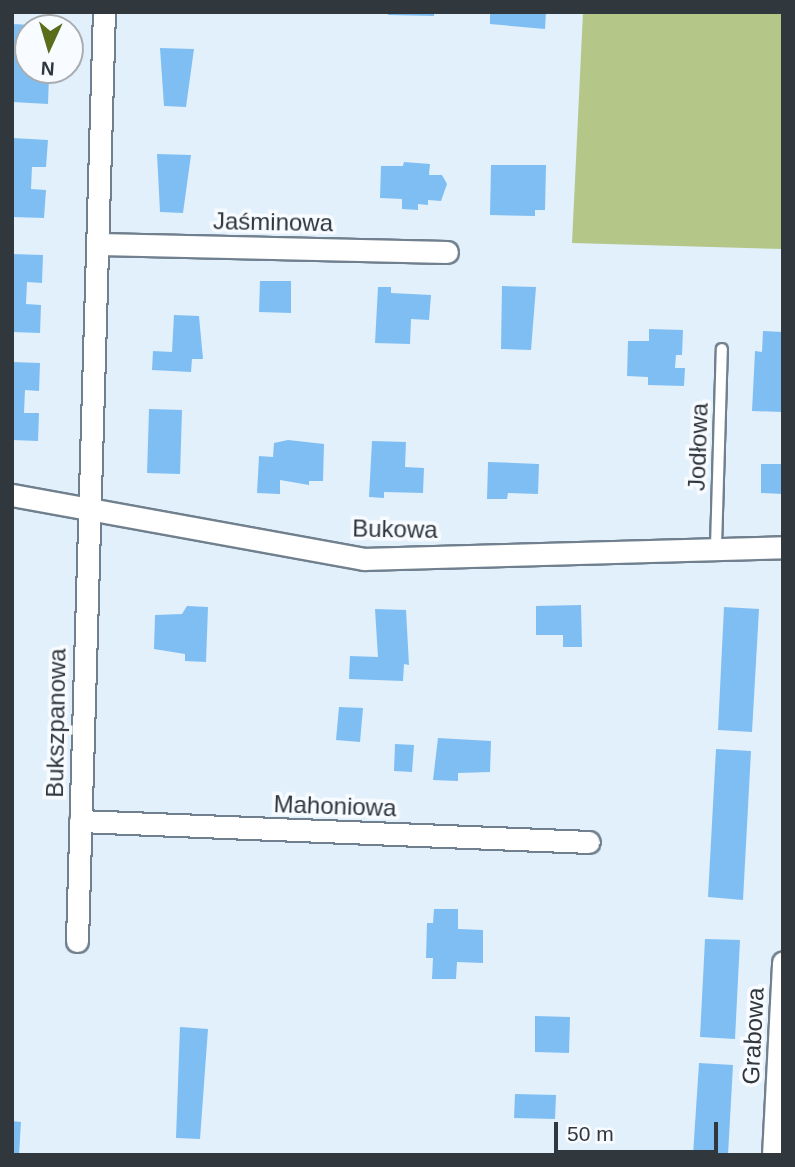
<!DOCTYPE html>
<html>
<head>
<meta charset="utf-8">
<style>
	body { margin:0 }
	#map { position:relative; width:795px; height:1167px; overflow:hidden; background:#e2f0fc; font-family:Arial,sans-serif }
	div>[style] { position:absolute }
	.green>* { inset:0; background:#b4c788 }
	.building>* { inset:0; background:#7fbef3 }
	.roads { filter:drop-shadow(2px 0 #71808e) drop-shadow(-2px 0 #71808e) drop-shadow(0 2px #71808e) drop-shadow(0 -2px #71808e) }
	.lane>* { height:10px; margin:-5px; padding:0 5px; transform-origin:5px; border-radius:5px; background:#fff }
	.street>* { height:21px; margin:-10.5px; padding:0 10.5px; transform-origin:10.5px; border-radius:10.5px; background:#fff }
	span { translate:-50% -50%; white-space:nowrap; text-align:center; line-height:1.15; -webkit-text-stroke:7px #f8fbff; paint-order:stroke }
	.street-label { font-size:24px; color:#30373d }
	.frame { position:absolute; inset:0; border:14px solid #30373d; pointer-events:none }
	.north { position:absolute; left:14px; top:14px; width:70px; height:70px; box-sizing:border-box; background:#f8fbff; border:2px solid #a8adb1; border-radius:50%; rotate:184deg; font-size:19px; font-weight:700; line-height:28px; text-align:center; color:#30373d }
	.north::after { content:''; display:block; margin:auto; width:24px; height:32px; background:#596d1b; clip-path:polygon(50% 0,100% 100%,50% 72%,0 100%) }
	.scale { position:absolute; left:554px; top:1122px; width:164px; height:32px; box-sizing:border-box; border:4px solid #30373d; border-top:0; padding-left:9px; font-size:21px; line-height:24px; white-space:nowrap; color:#30373d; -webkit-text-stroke:5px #f8fbff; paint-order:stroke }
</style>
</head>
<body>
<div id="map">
	<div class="green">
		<div style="clip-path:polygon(583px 12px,783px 12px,783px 249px,572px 243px)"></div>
	</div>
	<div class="building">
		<div style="clip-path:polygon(388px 12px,434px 12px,434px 16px,388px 15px)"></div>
		<div style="clip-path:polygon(490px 12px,546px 12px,545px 29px,490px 24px)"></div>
		<div style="clip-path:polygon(12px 24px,53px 26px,28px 28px,28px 70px,49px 76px,48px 104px,12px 102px)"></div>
		<div style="clip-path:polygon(160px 48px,194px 49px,186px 107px,164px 106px)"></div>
		<div style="clip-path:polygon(12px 138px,48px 140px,46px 167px,32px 167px,31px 189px,46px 190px,44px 218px,12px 217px)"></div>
		<div style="clip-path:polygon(157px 154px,191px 155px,183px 213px,160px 212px)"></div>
		<div style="clip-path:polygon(404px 162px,430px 164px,429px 175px,442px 175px,447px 184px,441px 201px,428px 200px,428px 205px,418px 204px,418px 210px,402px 209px,402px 199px,380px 198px,381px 166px,403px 166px)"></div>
		<div style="clip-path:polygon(491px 165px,546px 165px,545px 210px,535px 210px,535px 216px,490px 215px)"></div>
		<div style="clip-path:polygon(12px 254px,43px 255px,42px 283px,27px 282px,26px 304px,41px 305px,40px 333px,12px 332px)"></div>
		<div style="clip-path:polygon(260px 281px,291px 281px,291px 313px,259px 312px)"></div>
		<div style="clip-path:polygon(502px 286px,536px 287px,531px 350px,501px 349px)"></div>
		<div style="clip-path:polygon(378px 287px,391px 287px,391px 293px,431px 295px,429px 320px,411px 319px,410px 344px,375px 343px)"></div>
		<div style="clip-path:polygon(174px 315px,199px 316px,203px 359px,192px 359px,191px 372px,152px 370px,153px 351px,172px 352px)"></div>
		<div style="clip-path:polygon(649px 329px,683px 330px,682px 355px,676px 355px,675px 368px,685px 368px,684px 386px,648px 385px,648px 377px,627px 376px,628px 341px,649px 341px)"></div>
		<div style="clip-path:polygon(763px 331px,783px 332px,783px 412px,752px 411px,755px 351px,762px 352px)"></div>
		<div style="clip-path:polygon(12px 362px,40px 363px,39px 391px,25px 390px,24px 413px,39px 413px,38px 441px,12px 440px)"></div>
		<div style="clip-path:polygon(149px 409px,182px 410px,180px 474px,147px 473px)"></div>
		<div style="clip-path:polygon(288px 440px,324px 444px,323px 481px,309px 481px,309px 485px,280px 480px,280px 494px,257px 493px,259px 456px,273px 457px,274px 443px)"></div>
		<div style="clip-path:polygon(372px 441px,406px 442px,405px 467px,424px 468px,423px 493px,384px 492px,384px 498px,369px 497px)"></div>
		<div style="clip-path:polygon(488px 462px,539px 464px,538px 494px,508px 493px,507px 499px,487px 499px)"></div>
		<div style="clip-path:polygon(761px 464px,783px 464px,783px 494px,761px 493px)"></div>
		<div style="clip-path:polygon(581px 605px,582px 647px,563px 647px,563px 635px,536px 635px,536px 606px)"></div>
		<div style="clip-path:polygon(187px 606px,208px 607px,206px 662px,185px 661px,185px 654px,154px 649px,155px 615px,182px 614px)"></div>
		<div style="clip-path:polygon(724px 607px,759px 609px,752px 732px,718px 730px)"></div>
		<div style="clip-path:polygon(375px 609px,406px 610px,409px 665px,404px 664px,403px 681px,349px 679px,350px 656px,378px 657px)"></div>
		<div style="clip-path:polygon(339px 707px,363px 708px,360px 742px,336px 740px)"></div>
		<div style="clip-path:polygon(438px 738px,491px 741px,490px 772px,458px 773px,458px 781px,433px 780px)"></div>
		<div style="clip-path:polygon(395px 744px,414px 745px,412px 772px,394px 771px)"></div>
		<div style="clip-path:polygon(716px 749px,751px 751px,743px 900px,708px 897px)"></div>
		<div style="clip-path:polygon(434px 909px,458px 909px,458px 929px,483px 930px,483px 963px,457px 962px,456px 979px,432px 979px,433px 958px,426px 958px,427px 923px,433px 923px)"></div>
		<div style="clip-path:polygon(705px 939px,740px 940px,735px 1039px,700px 1037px)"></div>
		<div style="clip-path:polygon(535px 1016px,570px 1017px,569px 1053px,535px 1052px)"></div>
		<div style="clip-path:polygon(180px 1027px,208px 1029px,200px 1139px,176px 1138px)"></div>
		<div style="clip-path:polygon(699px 1063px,733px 1065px,728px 1155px,693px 1155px)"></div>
		<div style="clip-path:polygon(515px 1094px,556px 1095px,555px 1119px,514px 1118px)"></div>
		<div style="clip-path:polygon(12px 1121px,21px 1122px,19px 1155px,12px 1155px)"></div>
	</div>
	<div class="roads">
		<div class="lane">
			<div style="left:716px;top:546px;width:197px;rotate:-88.3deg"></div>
		</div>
		<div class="street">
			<div style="left:99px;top:244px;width:348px;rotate:1.3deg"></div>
			<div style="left:12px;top:495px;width:358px;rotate:10.3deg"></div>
			<div style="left:364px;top:559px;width:419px;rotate:-1.6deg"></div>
			<div style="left:80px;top:821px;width:509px;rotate:2.36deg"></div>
			<div style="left:77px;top:941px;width:929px;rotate:-88.34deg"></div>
			<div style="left:773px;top:1155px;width:193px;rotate:-87deg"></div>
		</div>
	</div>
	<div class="street-label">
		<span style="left:273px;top:222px;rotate:1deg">Jaśminowa</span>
		<span style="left:698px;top:447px;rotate:-88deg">Jodłowa</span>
		<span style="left:395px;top:529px;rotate:1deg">Bukowa</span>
		<span style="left:56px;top:723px;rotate:-89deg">Bukszpanowa</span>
		<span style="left:335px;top:806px;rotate:2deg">Mahoniowa</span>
		<span style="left:753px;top:1036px;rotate:-87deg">Grabowa</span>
	</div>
	<div class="frame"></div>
	<div class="north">N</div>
	<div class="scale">50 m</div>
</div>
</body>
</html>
